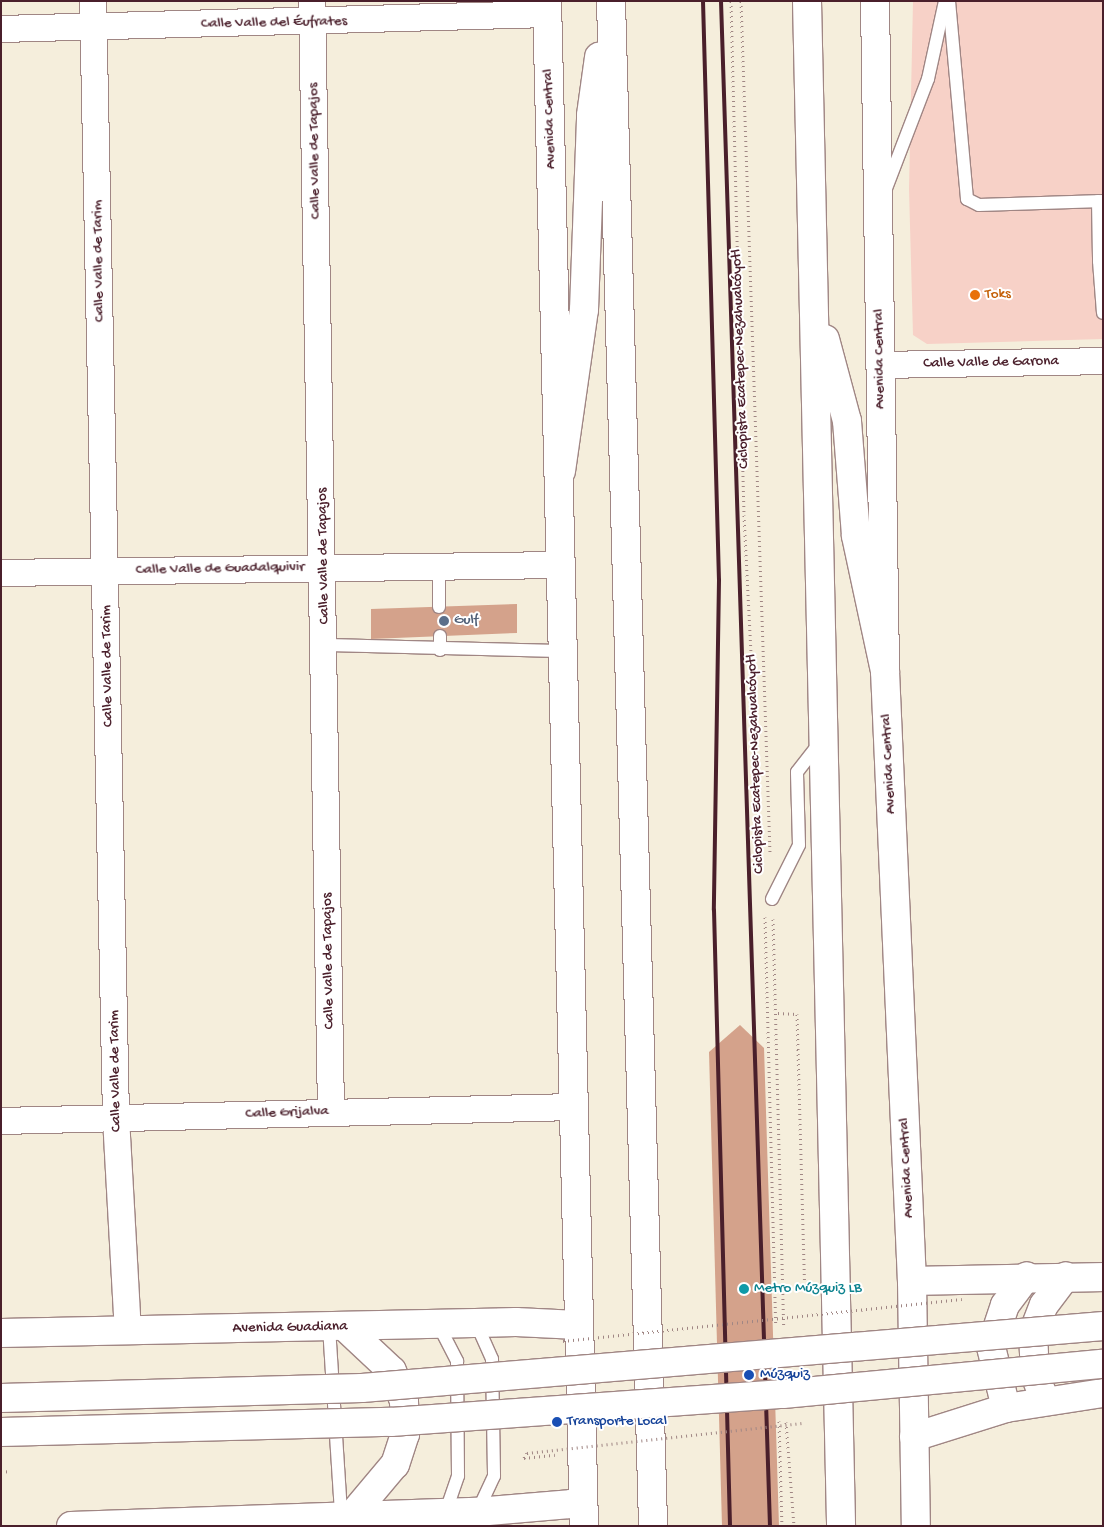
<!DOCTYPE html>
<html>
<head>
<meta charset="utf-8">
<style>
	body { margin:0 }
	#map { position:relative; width:1104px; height:1527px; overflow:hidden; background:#f5eedc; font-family:"Gochi Hand",sans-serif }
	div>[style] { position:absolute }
	.built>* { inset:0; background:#f7d1c7 }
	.building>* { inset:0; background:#d4a28b }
	.path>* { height:3px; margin-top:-1.5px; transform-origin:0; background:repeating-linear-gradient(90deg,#a08684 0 1px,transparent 0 5px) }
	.roads { filter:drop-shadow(1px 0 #a08684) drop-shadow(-1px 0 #a08684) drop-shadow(0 1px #a08684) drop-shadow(0 -1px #a08684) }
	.lane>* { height:12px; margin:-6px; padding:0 6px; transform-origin:6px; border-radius:6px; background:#fff }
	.street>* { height:26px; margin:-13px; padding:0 13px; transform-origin:13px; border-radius:13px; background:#fff }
	.secondary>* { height:28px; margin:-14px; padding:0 14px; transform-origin:14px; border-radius:14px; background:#fff }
	.highway>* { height:28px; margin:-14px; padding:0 14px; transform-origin:14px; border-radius:14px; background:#fff }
	.rail>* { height:4px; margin:-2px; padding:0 2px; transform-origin:2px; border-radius:2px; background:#4a1f2b }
	.path-bridge>* { height:3px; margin-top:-1.5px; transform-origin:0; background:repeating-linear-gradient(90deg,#a08684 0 1px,transparent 0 5px) }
	.bridges { filter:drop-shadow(1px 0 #a08684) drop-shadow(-1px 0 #a08684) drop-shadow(0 1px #a08684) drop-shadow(0 -1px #a08684) }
	.secondary-bridge>* { height:28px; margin:-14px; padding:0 14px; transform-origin:14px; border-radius:14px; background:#fff }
	.dots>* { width:14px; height:14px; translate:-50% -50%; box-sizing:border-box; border:2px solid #fff; border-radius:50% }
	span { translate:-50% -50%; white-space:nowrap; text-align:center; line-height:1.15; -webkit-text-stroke:4px #fff; paint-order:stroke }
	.street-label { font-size:15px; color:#4a1f2b }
	.food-label { font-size:15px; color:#c56008 }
	.left { translate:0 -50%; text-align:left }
	.service-label { font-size:15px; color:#4e5e75 }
	.culture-label { font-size:15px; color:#0d838f }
	.transit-label { font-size:15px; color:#164399 }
	.frame { position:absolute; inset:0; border:2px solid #4a1f2b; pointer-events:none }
</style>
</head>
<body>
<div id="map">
	<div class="built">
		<div style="clip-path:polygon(913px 1px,1103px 1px,1103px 339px,927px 344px,913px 335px,909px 189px)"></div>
	</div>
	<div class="building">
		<div style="clip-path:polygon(517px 604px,517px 633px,371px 639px,371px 609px)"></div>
		<div style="clip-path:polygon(740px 1025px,764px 1048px,779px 1526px,722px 1526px,709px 1052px)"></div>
	</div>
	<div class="path">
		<div style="left:731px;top:1px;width:514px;rotate:88.55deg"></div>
		<div style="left:744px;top:515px;width:355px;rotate:87.1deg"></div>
		<div style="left:741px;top:1px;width:852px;rotate:88.05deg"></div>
		<div style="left:765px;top:917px;width:408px;rotate:88.5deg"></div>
		<div style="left:773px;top:919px;width:407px;rotate:88.5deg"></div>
		<div style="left:778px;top:1013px;width:19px;rotate:3deg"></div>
		<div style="left:797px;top:1014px;width:278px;rotate:88.4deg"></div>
		<div style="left:779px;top:1421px;width:105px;rotate:88.4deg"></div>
		<div style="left:786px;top:1422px;width:104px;rotate:85.6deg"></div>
		<div style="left:527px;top:1453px;width:6px;rotate:121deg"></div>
		<div style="left:524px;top:1458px;width:31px;rotate:-6deg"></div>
		<div style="left:1px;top:1472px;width:9px;rotate:-6deg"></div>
	</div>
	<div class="roads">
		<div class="lane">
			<div style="left:949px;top:1px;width:199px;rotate:84.8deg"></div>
			<div style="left:967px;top:199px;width:13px;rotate:27deg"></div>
			<div style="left:979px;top:205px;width:124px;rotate:-1.8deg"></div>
			<div style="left:885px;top:191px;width:120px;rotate:-69deg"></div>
			<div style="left:928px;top:79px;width:80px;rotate:-77.7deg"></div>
			<div style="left:1098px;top:201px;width:60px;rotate:89deg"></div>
			<div style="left:1099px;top:261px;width:4px"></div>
			<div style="left:1099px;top:261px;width:52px;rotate:85.6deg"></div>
			<div style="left:439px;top:567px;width:40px;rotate:90deg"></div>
			<div style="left:440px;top:636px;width:14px;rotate:90deg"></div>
			<div style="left:325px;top:645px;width:237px;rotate:1.5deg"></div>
			<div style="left:772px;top:899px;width:60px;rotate:-63.4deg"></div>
			<div style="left:799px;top:845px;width:73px;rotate:-91.6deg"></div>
			<div style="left:797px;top:772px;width:39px;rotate:-52deg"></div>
			<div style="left:476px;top:1323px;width:39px;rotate:66deg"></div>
			<div style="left:492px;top:1359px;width:117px;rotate:89deg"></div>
			<div style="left:494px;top:1476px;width:40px;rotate:115deg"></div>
			<div style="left:438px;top:1324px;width:42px;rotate:62.8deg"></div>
			<div style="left:457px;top:1361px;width:115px;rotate:89.5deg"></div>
			<div style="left:458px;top:1476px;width:39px;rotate:109deg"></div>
			<div style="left:329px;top:1327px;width:188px;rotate:86.3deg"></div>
		</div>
		<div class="street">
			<div style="left:93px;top:1px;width:1117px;rotate:88.82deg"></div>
			<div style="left:116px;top:1118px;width:212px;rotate:86.8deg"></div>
			<div style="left:312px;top:1px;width:1110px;rotate:89.02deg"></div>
			<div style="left:1px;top:29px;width:546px;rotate:-1.57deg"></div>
			<div style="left:880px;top:365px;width:223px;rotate:-1deg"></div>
			<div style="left:1px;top:573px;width:558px;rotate:-0.82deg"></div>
			<div style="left:1px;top:1121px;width:572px;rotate:-1.4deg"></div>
		</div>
		<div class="secondary">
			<div style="left:547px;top:1px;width:1525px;rotate:88.61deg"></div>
			<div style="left:875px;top:1px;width:670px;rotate:89.14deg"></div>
			<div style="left:885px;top:671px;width:611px;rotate:87.47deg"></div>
			<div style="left:912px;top:1281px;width:245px;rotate:89.1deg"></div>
			<div style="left:912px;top:1281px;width:191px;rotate:-1.2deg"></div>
			<div style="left:345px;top:1327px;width:64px;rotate:43.1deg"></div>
			<div style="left:392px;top:1371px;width:32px;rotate:68deg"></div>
			<div style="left:404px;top:1401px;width:33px;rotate:88deg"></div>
			<div style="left:405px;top:1434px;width:32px;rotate:108deg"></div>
			<div style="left:395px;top:1464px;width:65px;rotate:130deg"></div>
			<div style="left:1px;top:1333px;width:515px;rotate:-1.22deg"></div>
			<div style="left:516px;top:1322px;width:62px;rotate:2.8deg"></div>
			<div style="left:1042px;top:1393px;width:19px;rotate:-111deg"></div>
			<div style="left:1035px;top:1375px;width:42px;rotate:-92.7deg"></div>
			<div style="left:1033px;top:1333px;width:30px;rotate:-69deg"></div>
			<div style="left:1044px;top:1305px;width:36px;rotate:-53deg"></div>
			<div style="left:1006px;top:1408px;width:63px;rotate:-103.8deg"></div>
			<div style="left:991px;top:1347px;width:44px;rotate:-71.6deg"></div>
			<div style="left:1005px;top:1305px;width:36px;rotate:-53deg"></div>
			<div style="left:914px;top:1437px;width:96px;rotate:-17.5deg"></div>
			<div style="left:1006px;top:1408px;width:98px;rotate:-8.8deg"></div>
			<div style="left:71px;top:1526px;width:406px;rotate:-2deg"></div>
			<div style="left:477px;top:1512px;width:106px;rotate:-4.9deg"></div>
		</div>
		<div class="highway">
			<div style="left:611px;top:1px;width:1526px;rotate:88.42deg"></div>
			<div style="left:807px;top:1px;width:1525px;rotate:88.72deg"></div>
			<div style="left:825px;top:339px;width:85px;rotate:75deg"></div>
			<div style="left:847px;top:421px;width:115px;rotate:85.5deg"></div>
			<div style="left:856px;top:536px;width:138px;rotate:77.9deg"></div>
			<div style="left:561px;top:471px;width:163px;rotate:-81.9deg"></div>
			<div style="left:584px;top:310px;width:195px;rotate:-87.9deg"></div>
			<div style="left:591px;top:115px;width:59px;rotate:-82.1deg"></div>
		</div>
	</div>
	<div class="rail">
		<div style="left:703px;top:1px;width:579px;rotate:88.42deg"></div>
		<div style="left:719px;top:580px;width:330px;rotate:90.9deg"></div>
		<div style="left:714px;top:910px;width:616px;rotate:88.51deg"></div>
		<div style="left:721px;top:1px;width:1526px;rotate:88.16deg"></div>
	</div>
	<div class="path-bridge">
		<div style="left:563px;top:1341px;width:401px;rotate:-6deg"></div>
		<div style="left:527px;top:1453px;width:277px;rotate:-6.2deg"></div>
	</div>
	<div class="bridges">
		<div class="secondary-bridge">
			<div style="left:1px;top:1398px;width:361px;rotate:-1.6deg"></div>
			<div style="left:362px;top:1388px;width:744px;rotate:-4.78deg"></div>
			<div style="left:1px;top:1432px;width:390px;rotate:-1.5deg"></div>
			<div style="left:391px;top:1422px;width:393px;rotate:-4.1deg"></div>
			<div style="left:783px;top:1394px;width:321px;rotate:-5.4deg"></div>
		</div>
	</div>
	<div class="dots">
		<div style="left:975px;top:295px;background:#e8710a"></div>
		<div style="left:444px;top:621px;background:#5c6f8a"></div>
		<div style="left:744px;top:1289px;background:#0f9aa8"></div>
		<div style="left:749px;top:1375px;background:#1a4fb4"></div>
		<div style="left:557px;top:1422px;background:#1a4fb4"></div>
	</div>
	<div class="street-label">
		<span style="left:274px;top:23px;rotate:-1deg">Calle Valle del Éufrates</span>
		<span style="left:550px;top:119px;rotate:-92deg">Avenida Central</span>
		<span style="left:315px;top:151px;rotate:-91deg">Calle Valle de Tapajos</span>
		<span style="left:99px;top:261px;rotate:-91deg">Calle Valle de Tarim</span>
		<span style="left:741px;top:359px;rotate:-92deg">Ciclopista Ecatepec-Nezahualcóyotl</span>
		<span style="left:880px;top:359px;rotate:-91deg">Avenida Central</span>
		<span style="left:991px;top:363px;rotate:-1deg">Calle Valle de Garona</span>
		<span style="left:324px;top:556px;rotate:-91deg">Calle Valle de Tapajos</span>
		<span style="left:220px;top:569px;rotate:-1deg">Calle Valle de Guadalquivir</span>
		<span style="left:108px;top:666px;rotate:-91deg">Calle Valle de Tarim</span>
		<span style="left:756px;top:764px;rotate:-92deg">Ciclopista Ecatepec-Nezahualcóyotl</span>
		<span style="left:889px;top:764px;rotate:-93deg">Avenida Central</span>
		<span style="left:329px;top:961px;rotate:-91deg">Calle Valle de Tapajos</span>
		<span style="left:116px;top:1071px;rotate:-91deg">Calle Valle de Tarim</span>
		<span style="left:287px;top:1113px;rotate:-2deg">Calle Grijalva</span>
		<span style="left:907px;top:1168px;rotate:-93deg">Avenida Central</span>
		<span style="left:290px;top:1328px;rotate:-1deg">Avenida Guadiana</span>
	</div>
	<div class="food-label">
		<span class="left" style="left:985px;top:295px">Toks</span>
	</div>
	<div class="service-label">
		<span class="left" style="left:454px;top:621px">Gulf</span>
	</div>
	<div class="culture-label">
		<span class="left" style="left:754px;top:1289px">Metro Múzquiz LB</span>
	</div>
	<div class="transit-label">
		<span class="left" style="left:760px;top:1375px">Múzquiz</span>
		<span class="left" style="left:567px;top:1422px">Transporte Local</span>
	</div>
	<div class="frame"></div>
</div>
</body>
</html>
